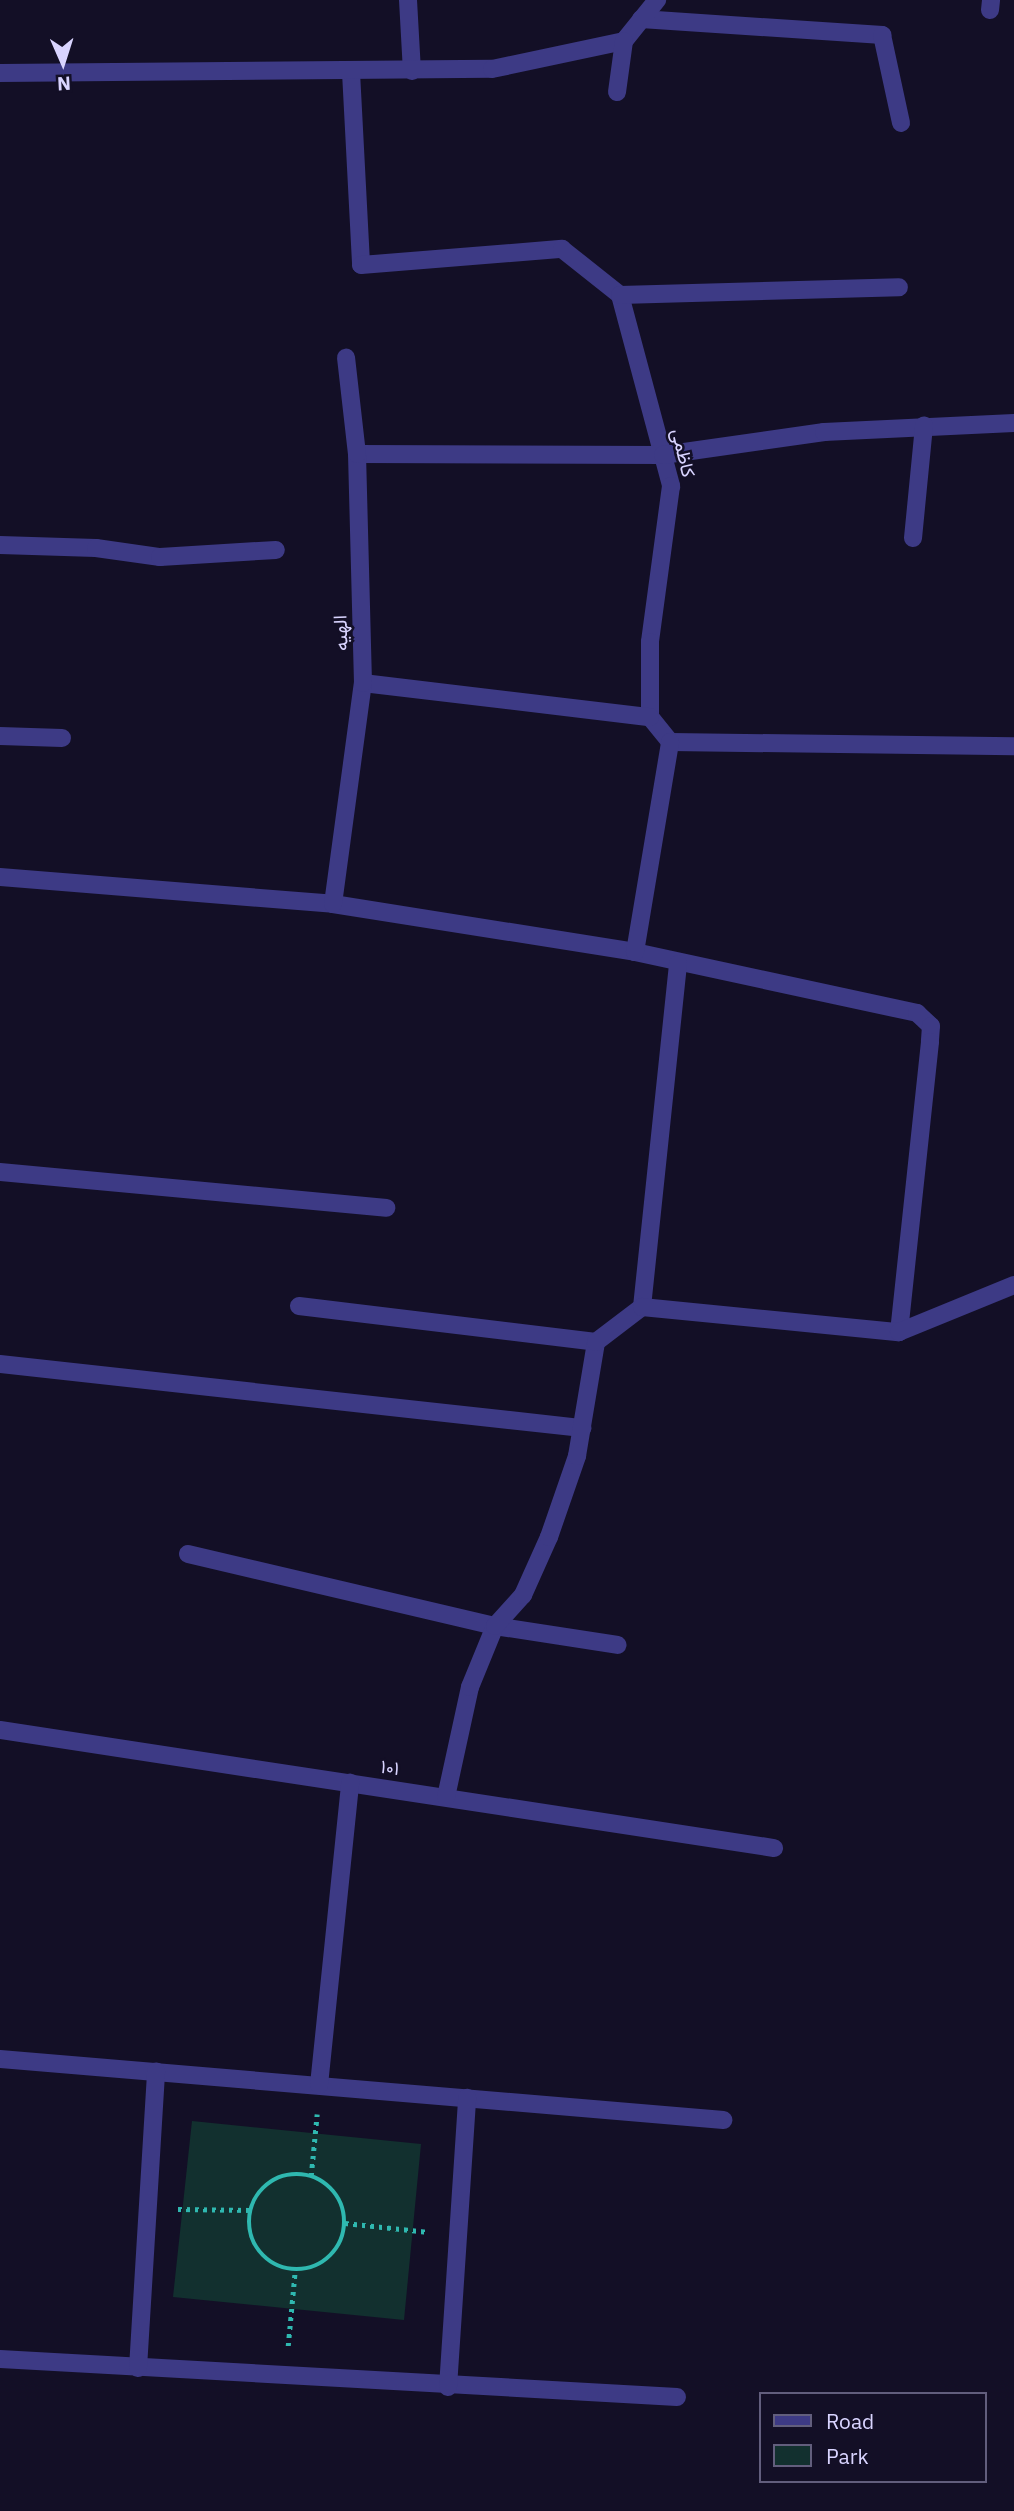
<!DOCTYPE html>
<html>
<head>
<meta charset="utf-8">
<style>
	body { margin:0 }
	#map { position:relative; width:1014px; height:2511px; overflow:hidden; background:#130f26; font-family:"IBM Plex Sans",Vazirmatn,sans-serif }
	div>[style] { position:absolute }
	.green>* { inset:0; background:#12302f }
	.path>* { height:4.5px; margin-top:-2.25px; transform-origin:0; background:repeating-linear-gradient(90deg,#2fb8b0 0 3.5px,transparent 0 8.5px) }
	.path>.ring { margin:-2.25px; padding:0; box-sizing:content-box; background:none; border:4.5px solid #2fb8b0; border-radius:50% }
	.street>* { height:18px; margin:-9px; padding:0 9px; transform-origin:9px; border-radius:9px; background:#3d3a85 }
	span { translate:-50% -50%; white-space:nowrap; text-align:center; line-height:1.15; -webkit-text-stroke:5px #130f26; paint-order:stroke }
	.street-label { font-size:19px; color:#d9d4ff }
	.legend { position:absolute; left:759px; top:2392px; width:228px; height:91px; box-sizing:border-box; background:#130f26; border:2px solid #625e7d; margin:0; padding:9px 12px; list-style:none; font-size:21px; color:#d9d4ff }
	.legend li { display:flex; align-items:center; gap:14px; height:35px }
	.legend b { width:35px; border:2px solid #625e7d }
	.north { position:absolute; left:28px; top:28px; width:70px; height:70px; -webkit-text-stroke:5px #130f26; paint-order:stroke; rotate:177deg; font-size:19px; font-weight:700; line-height:28px; text-align:center; color:#d9d4ff }
	.north::after { content:''; display:block; margin:auto; width:24px; height:32px; background:#d9d4ff; clip-path:polygon(50% 0,100% 100%,50% 72%,0 100%) }
</style>
</head>
<body>
<div id="map">
	<div class="green">
		<div style="clip-path:polygon(192px 2121px,421px 2144px,404px 2320px,173px 2297px)"></div>
	</div>
	<div class="path">
		<div class="ring" style="left:249px;top:2174px;width:91.5px;height:91.5px"></div>
		<div style="left:311px;top:2176px;width:62px;rotate:-84.5deg"></div>
		<div style="left:178px;top:2209px;width:73px;rotate:0.8deg"></div>
		<div style="left:345px;top:2223px;width:84px;rotate:6.1deg"></div>
		<div style="left:288px;top:2346px;width:76px;rotate:-84.7deg"></div>
	</div>
	<div class="street">
		<div style="left:408px;top:0;width:71px;rotate:86.8deg"></div>
		<div style="left:990px;top:10px;width:10px;rotate:-84deg"></div>
		<div style="left:641px;top:19px;width:242px;rotate:3.8deg"></div>
		<div style="left:882px;top:35px;width:90px;rotate:77.8deg"></div>
		<div style="left:351px;top:72px;width:193px;rotate:87deg"></div>
		<div style="left:361px;top:265px;width:202px;rotate:-4.6deg"></div>
		<div style="left:562px;top:249px;width:74px;rotate:38.4deg"></div>
		<div style="left:620px;top:295px;width:198px;rotate:75deg"></div>
		<div style="left:671px;top:486px;width:157px;rotate:97.7deg"></div>
		<div style="left:650px;top:642px;width:75px;rotate:90deg"></div>
		<div style="left:650px;top:717px;width:32px;rotate:51deg"></div>
		<div style="left:670px;top:742px;width:344px;rotate:0.7deg"></div>
		<div style="left:0;top:73px;width:492px;rotate:-0.5deg"></div>
		<div style="left:492px;top:69px;width:135px;rotate:-12deg"></div>
		<div style="left:624px;top:41px;width:53px;rotate:-51.2deg"></div>
		<div style="left:617px;top:92px;width:51px;rotate:-82.2deg"></div>
		<div style="left:620px;top:295px;width:279px;rotate:-1.6deg"></div>
		<div style="left:357px;top:454px;width:306px;rotate:0.2deg"></div>
		<div style="left:663px;top:455px;width:163px;rotate:-8.1deg"></div>
		<div style="left:824px;top:432px;width:190px;rotate:-2.7deg"></div>
		<div style="left:913px;top:538px;width:113px;rotate:-84.4deg"></div>
		<div style="left:0;top:545px;width:96px;rotate:1.8deg"></div>
		<div style="left:96px;top:548px;width:65px;rotate:8deg"></div>
		<div style="left:160px;top:557px;width:116px;rotate:-3.5deg"></div>
		<div style="left:363px;top:683px;width:289px;rotate:6.8deg"></div>
		<div style="left:0;top:736px;width:62px;rotate:1.8deg"></div>
		<div style="left:0;top:877px;width:334px;rotate:4.6deg"></div>
		<div style="left:333px;top:904px;width:306px;rotate:9deg"></div>
		<div style="left:635px;top:952px;width:289px;rotate:12.2deg"></div>
		<div style="left:917px;top:1013px;width:19px;rotate:43deg"></div>
		<div style="left:931px;top:1026px;width:16px;rotate:94deg"></div>
		<div style="left:930px;top:1042px;width:292px;rotate:96.1deg"></div>
		<div style="left:333px;top:904px;width:223px;rotate:-82.3deg"></div>
		<div style="left:363px;top:683px;width:229px;rotate:-91.5deg"></div>
		<div style="left:357px;top:454px;width:97px;rotate:-96.5deg"></div>
		<div style="left:635px;top:952px;width:213px;rotate:-80.5deg"></div>
		<div style="left:0;top:1172px;width:388px;rotate:5.3deg"></div>
		<div style="left:299px;top:1306px;width:299px;rotate:6.9deg"></div>
		<div style="left:642px;top:1307px;width:345px;rotate:-84deg"></div>
		<div style="left:0;top:1364px;width:586px;rotate:6.28deg"></div>
		<div style="left:188px;top:1554px;width:315px;rotate:13.2deg"></div>
		<div style="left:495px;top:1626px;width:124px;rotate:8.8deg"></div>
		<div style="left:0;top:1730px;width:783px;rotate:8.67deg"></div>
		<div style="left:446px;top:1797px;width:113px;rotate:-77.7deg"></div>
		<div style="left:470px;top:1687px;width:66px;rotate:-67.7deg"></div>
		<div style="left:495px;top:1626px;width:42px;rotate:-47.9deg"></div>
		<div style="left:523px;top:1595px;width:64px;rotate:-65.9deg"></div>
		<div style="left:549px;top:1537px;width:86px;rotate:-70.9deg"></div>
		<div style="left:577px;top:1456px;width:116px;rotate:-80.5deg"></div>
		<div style="left:596px;top:1342px;width:58px;rotate:-37.3deg"></div>
		<div style="left:642px;top:1307px;width:258px;rotate:5.6deg"></div>
		<div style="left:899px;top:1332px;width:124px;rotate:-22.2deg"></div>
		<div style="left:0;top:2059px;width:726px;rotate:4.82deg"></div>
		<div style="left:319px;top:2085px;width:304px;rotate:-84.1deg"></div>
		<div style="left:0;top:2359px;width:678px;rotate:3.21deg"></div>
		<div style="left:138px;top:2368px;width:297px;rotate:-86.5deg"></div>
		<div style="left:448px;top:2387px;width:290px;rotate:-86.2deg"></div>
	</div>
	<div class="street-label">
		<span style="left:683px;top:453px;rotate:77deg">کاظمی</span>
		<span style="left:341px;top:633px;rotate:-92deg">الهیه</span>
		<span style="left:390px;top:1768px;rotate:8deg">۱۰۱</span>
	</div>
	<ul class="legend">
	<li><b style="height:9px;background:#3d3a85"></b>Road</li>
	<li><b style="height:19px;background:#12302f"></b>Park</li>
	</ul>
	<div class="north">N</div>
</div>
</body>
</html>
